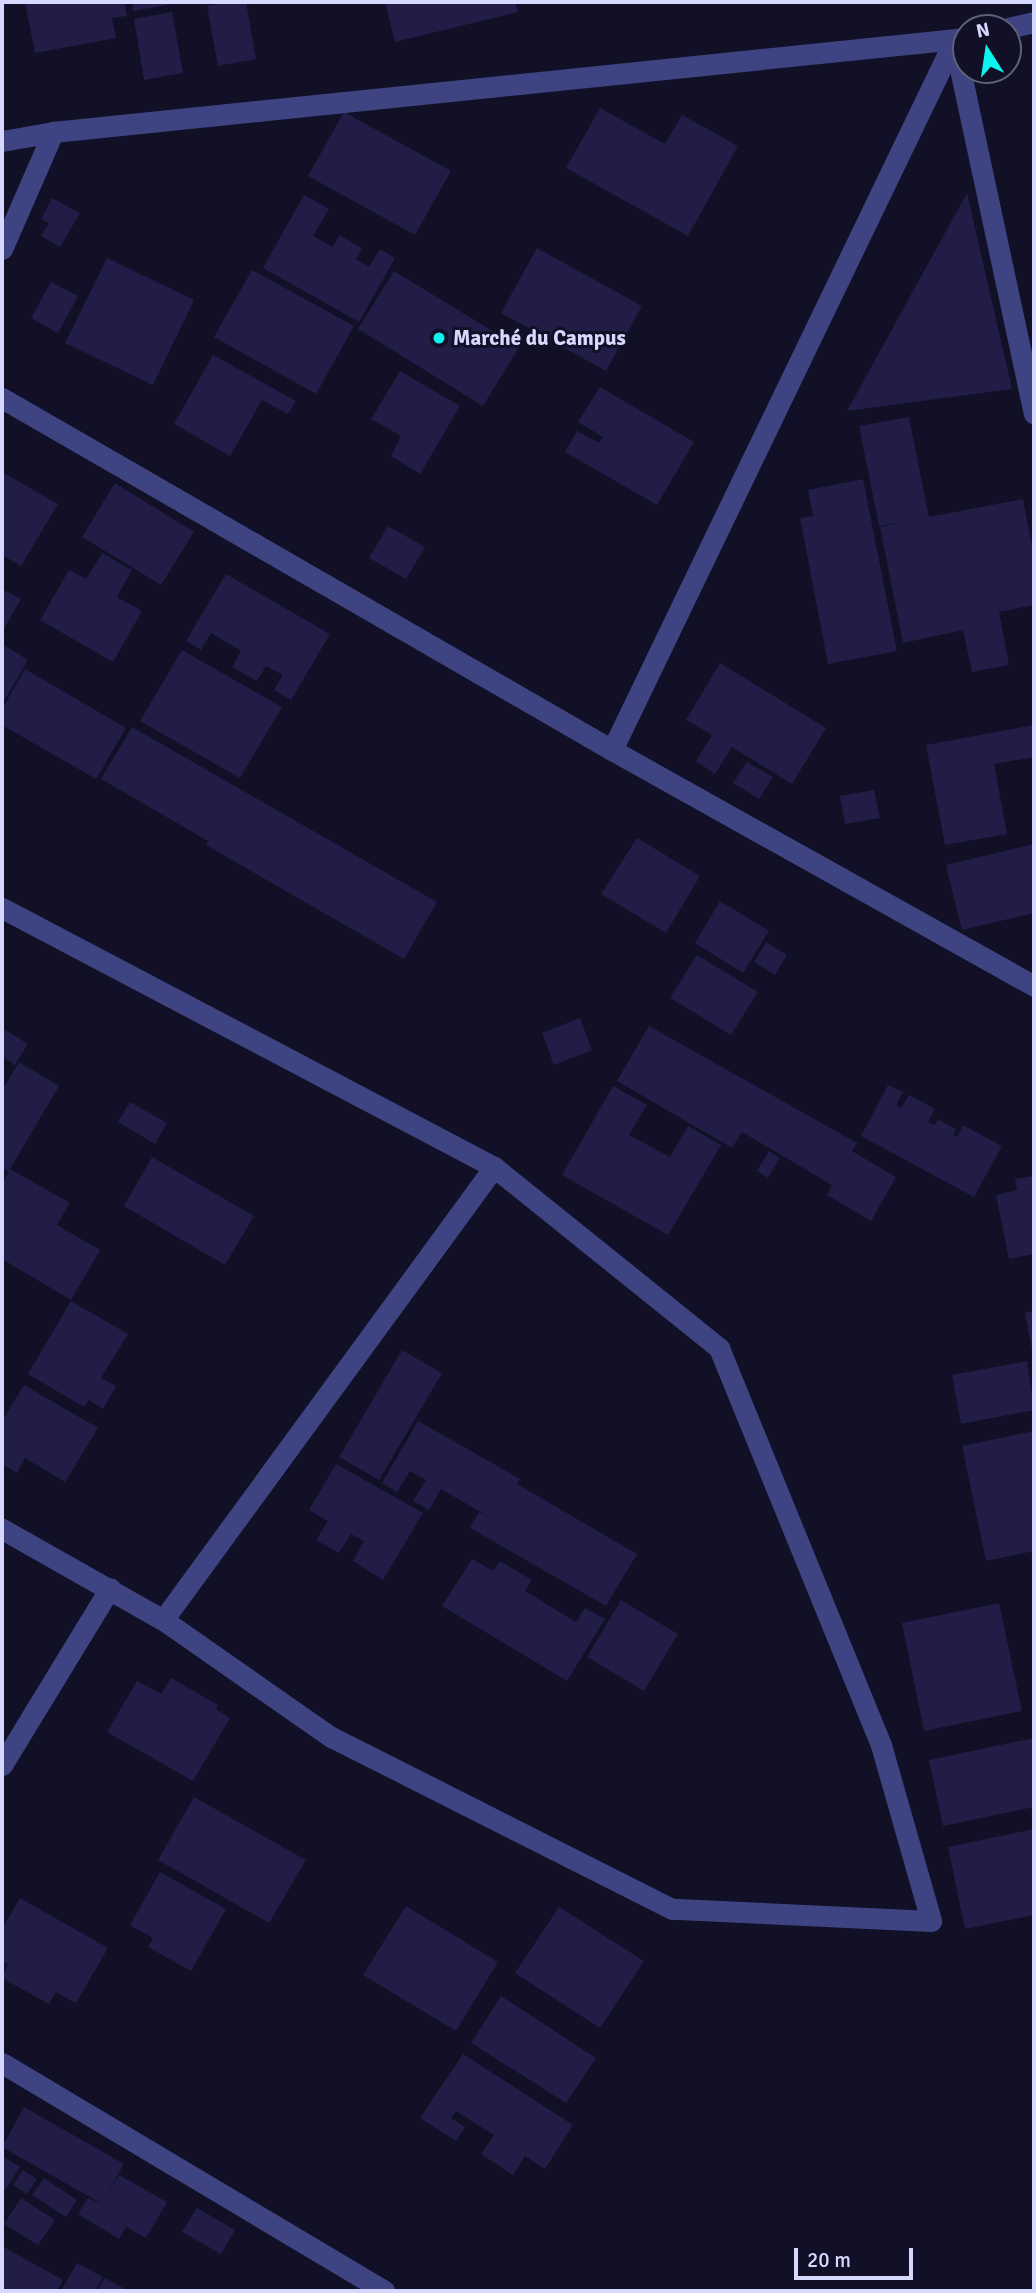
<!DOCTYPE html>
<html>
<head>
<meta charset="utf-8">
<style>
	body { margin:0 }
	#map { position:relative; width:1036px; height:2293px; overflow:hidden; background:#111026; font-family:Signika,sans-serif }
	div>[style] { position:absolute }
	.building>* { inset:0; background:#211d46 }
	.minor>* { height:21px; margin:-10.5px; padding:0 10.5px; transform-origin:10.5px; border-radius:10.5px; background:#3e4482 }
	.dots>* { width:19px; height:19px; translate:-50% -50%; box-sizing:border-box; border:4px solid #111026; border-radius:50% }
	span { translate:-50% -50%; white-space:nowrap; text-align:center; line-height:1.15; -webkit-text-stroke:6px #111026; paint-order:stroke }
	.poi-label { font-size:21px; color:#d7d8fd; font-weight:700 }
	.left { translate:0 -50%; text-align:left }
	.frame { position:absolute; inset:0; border:4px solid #d7d8fd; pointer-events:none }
	.north { position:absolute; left:952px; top:14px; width:70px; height:70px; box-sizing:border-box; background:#111026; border:2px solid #60607c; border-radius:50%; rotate:348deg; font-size:19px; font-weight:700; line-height:28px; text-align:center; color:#d7d8fd }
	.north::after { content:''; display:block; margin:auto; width:24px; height:32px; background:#0df3ee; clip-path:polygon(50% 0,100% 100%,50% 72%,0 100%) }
	.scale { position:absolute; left:794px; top:2248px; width:119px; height:32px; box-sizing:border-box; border:4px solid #d7d8fd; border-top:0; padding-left:9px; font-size:21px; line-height:24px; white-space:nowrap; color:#d7d8fd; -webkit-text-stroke:5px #111026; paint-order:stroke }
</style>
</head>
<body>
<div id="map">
	<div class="building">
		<div style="clip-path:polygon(25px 2px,124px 2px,127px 16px,112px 18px,116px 38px,35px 53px)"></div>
		<div style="clip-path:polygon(132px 2px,178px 2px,178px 3px,133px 11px)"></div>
		<div style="clip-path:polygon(229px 2px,246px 2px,256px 59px,218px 66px,207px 6px)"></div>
		<div style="clip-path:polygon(385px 2px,515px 2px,518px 12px,395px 42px)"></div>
		<div style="clip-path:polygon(172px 12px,183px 73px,144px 80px,134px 19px)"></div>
		<div style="clip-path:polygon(600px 108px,665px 144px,682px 115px,738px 146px,688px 236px,566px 168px)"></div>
		<div style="clip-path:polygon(344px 112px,451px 171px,415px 235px,308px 176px)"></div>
		<div style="clip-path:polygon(967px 193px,1012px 389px,847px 411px)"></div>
		<div style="clip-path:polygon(304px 195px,329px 209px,313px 236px,333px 247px,339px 235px,362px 248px,356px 259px,369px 267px,380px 249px,395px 258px,359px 322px,263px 268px)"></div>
		<div style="clip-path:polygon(52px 198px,80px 213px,60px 247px,41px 236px,49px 223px,41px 219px)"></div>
		<div style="clip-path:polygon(537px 248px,642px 306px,606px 371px,501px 313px)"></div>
		<div style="clip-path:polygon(107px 258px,194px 300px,153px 385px,65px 343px)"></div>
		<div style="clip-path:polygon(252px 270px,354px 326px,316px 394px,214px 337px)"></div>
		<div style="clip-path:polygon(394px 271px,519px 347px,483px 406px,358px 329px)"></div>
		<div style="clip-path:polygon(51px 282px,78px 296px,58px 333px,31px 318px)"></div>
		<div style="clip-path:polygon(213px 355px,296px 401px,288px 414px,262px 400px,230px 456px,174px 424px)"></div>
		<div style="clip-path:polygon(400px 371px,460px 406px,420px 474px,391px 456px,401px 436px,371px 419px)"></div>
		<div style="clip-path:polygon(600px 387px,694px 442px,657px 505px,565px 452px,577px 431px,599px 443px,603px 437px,578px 422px)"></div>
		<div style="clip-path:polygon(909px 417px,929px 517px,1023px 499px,1034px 557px,1034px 605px,999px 612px,1009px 665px,972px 672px,963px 630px,903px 643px,880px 527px,901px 522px,879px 526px,859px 426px)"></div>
		<div style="clip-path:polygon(2px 472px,58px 504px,21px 566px,2px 555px)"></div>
		<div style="clip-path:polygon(863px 479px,897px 651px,828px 664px,800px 518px,813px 516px,808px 490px)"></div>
		<div style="clip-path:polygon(115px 483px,194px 532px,161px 585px,82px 537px)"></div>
		<div style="clip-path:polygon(388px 526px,425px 547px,406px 579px,369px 558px)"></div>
		<div style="clip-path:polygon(102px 553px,132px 570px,117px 597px,142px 611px,113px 662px,40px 620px,69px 570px,86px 579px)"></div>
		<div style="clip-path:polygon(226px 574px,330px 634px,291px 700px,274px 690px,283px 675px,266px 666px,257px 681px,232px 667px,241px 651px,211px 633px,201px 650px,186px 641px)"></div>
		<div style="clip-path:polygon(2px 589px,21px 599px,2px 632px)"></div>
		<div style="clip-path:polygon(2px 644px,28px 660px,2px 704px)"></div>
		<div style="clip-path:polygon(182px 650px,282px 707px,240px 778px,140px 721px)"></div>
		<div style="clip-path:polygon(720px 663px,826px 728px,792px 784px,732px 747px,715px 774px,696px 761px,712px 735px,686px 720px)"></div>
		<div style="clip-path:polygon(25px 669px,126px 728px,96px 779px,2px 725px,2px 709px)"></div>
		<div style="clip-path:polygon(1034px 725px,1034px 757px,994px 764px,1007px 834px,945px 845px,926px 745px)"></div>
		<div style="clip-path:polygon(132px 727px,437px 902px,404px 959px,206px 845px,208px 841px,101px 779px)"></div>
		<div style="clip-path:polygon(747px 762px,773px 777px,759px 799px,733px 783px)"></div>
		<div style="clip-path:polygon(874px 790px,880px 818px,845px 824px,840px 796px)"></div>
		<div style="clip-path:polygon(637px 838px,700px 876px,666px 933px,601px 894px)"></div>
		<div style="clip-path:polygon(1034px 844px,1034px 913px,962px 930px,946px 865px)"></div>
		<div style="clip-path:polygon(720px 901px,769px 931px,743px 973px,695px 943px)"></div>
		<div style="clip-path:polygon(766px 942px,787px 955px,775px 975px,754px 962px)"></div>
		<div style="clip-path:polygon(697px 955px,758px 992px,731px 1035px,670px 998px)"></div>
		<div style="clip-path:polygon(580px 1018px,592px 1050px,554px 1065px,542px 1033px)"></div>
		<div style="clip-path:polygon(649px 1026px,857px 1143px,852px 1151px,896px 1177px,871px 1221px,827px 1195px,832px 1185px,742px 1132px,732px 1148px,617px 1081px)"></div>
		<div style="clip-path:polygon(2px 1028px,28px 1044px,15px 1065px,2px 1057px)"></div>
		<div style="clip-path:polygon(19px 1062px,59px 1086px,10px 1169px,70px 1203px,57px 1225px,100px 1250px,71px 1300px,2px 1259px,2px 1183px,9px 1172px,2px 1168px,2px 1090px)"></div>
		<div style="clip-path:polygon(888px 1085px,903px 1092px,896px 1105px,901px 1108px,909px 1095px,935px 1109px,928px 1122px,935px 1125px,938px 1119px,956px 1129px,953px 1135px,957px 1137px,963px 1125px,1002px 1146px,974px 1197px,861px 1136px)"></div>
		<div style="clip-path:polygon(613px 1086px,647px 1105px,629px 1135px,670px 1157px,688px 1126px,721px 1145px,668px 1235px,562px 1175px)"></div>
		<div style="clip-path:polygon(130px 1102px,167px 1123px,155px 1144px,118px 1122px)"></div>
		<div style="clip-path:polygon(769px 1151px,780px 1158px,768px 1178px,757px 1171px)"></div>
		<div style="clip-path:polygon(152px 1157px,254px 1216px,225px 1265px,124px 1206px)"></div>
		<div style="clip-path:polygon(1034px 1176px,1034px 1254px,1009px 1259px,996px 1195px,1017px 1190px,1015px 1179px)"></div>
		<div style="clip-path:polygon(71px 1301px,128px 1334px,101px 1378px,116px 1386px,103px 1409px,89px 1400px,84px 1407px,28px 1374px)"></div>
		<div style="clip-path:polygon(1034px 1311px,1034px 1355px,1033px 1355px,1025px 1313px)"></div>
		<div style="clip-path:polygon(402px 1350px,442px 1373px,379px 1480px,339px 1457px)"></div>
		<div style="clip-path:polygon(1027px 1361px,1034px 1410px,961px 1424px,952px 1375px)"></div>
		<div style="clip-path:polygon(24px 1385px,98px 1428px,65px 1482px,25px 1458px,17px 1473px,2px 1464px,2px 1421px)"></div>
		<div style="clip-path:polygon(418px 1421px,520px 1479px,517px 1484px,637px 1554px,606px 1606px,470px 1528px,479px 1512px,496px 1521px,441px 1489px,429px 1510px,413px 1501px,426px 1480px,410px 1471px,397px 1492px,382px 1483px)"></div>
		<div style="clip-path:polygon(1034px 1431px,1034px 1551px,986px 1561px,962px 1446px)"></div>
		<div style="clip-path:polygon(336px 1464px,423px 1513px,383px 1580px,353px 1561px,364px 1541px,351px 1534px,339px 1553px,316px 1540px,328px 1521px,309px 1510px)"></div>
		<div style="clip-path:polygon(472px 1559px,493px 1571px,500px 1561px,532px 1580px,525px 1591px,576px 1622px,585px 1608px,605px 1619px,567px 1681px,442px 1606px)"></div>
		<div style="clip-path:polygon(621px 1600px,678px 1634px,644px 1691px,587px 1657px)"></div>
		<div style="clip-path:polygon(999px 1603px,1022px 1711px,924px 1731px,902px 1623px)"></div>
		<div style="clip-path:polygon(171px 1678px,218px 1705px,216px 1709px,230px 1718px,193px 1781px,107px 1732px,137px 1681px,161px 1694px)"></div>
		<div style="clip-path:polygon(1034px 1738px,1034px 1807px,943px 1826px,929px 1760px)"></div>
		<div style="clip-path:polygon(194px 1797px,306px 1860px,269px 1923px,158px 1860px)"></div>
		<div style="clip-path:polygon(1034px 1829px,1034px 1915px,965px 1929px,948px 1847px)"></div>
		<div style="clip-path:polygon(160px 1872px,226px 1909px,191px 1971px,148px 1947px,153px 1938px,130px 1925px)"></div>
		<div style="clip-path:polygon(20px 1898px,108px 1948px,76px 2003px,56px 1992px,49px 2004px,2px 1978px,8px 1964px,2px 1961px,2px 1929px)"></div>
		<div style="clip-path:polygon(406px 1906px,498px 1962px,456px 2031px,363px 1975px)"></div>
		<div style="clip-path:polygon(559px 1907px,644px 1961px,600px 2028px,515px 1973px)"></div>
		<div style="clip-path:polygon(501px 1996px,596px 2058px,566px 2103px,471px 2043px)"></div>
		<div style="clip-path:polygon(463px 2054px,573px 2125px,545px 2169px,525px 2156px,513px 2175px,481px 2154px,494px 2135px,456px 2111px,451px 2118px,465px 2127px,456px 2141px,420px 2118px)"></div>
		<div style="clip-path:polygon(24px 2107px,124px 2164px,105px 2197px,119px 2175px,167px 2202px,146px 2238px,126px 2227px,119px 2239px,78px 2214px,88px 2198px,102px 2204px,2px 2147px)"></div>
		<div style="clip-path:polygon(2px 2156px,20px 2167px,2px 2195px)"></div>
		<div style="clip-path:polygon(23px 2170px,37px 2179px,27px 2194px,13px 2185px)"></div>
		<div style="clip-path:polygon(44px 2178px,77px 2200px,66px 2217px,32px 2195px)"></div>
		<div style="clip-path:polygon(21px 2198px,55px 2220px,38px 2245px,4px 2224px)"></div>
		<div style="clip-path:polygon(197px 2208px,235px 2230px,221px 2254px,182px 2232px)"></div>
		<div style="clip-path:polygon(2px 2246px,63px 2280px,57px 2291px,2px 2291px)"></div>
		<div style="clip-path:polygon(77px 2263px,103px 2277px,95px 2291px,61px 2291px)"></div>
		<div style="clip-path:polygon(105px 2278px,129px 2291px,97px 2291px)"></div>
	</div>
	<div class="minor">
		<div style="left:1008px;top:28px;width:27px;rotate:-13deg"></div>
		<div style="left:954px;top:41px;width:381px;rotate:77.9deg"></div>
		<div style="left:2px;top:141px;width:52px;rotate:-10deg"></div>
		<div style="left:53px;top:132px;width:918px;rotate:-5.88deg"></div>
		<div style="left:2px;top:249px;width:128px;rotate:-66.4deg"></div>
		<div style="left:2px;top:398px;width:704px;rotate:29.99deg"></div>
		<div style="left:612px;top:750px;width:484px;rotate:29.2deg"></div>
		<div style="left:612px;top:750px;width:787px;rotate:-64.25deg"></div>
		<div style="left:2px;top:908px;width:556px;rotate:27.76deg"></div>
		<div style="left:494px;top:1167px;width:289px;rotate:38.8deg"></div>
		<div style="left:719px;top:1348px;width:429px;rotate:67.8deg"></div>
		<div style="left:881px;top:1745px;width:183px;rotate:74.1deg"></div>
		<div style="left:931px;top:1921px;width:259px;rotate:-177.3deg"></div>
		<div style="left:672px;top:1909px;width:382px;rotate:-153.2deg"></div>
		<div style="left:331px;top:1737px;width:205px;rotate:-145.1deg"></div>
		<div style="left:163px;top:1620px;width:185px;rotate:-150.5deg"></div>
		<div style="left:163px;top:1620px;width:561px;rotate:-53.84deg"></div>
		<div style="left:2px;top:1765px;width:207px;rotate:-58.6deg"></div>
		<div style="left:2px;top:2063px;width:445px;rotate:30.8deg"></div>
	</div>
	<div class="dots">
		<div style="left:439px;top:338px;background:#0df3ee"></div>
	</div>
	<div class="poi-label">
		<span class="left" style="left:453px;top:338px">Marché du Campus</span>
	</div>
	<div class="frame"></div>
	<div class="north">N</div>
	<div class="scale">20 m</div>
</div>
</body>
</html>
